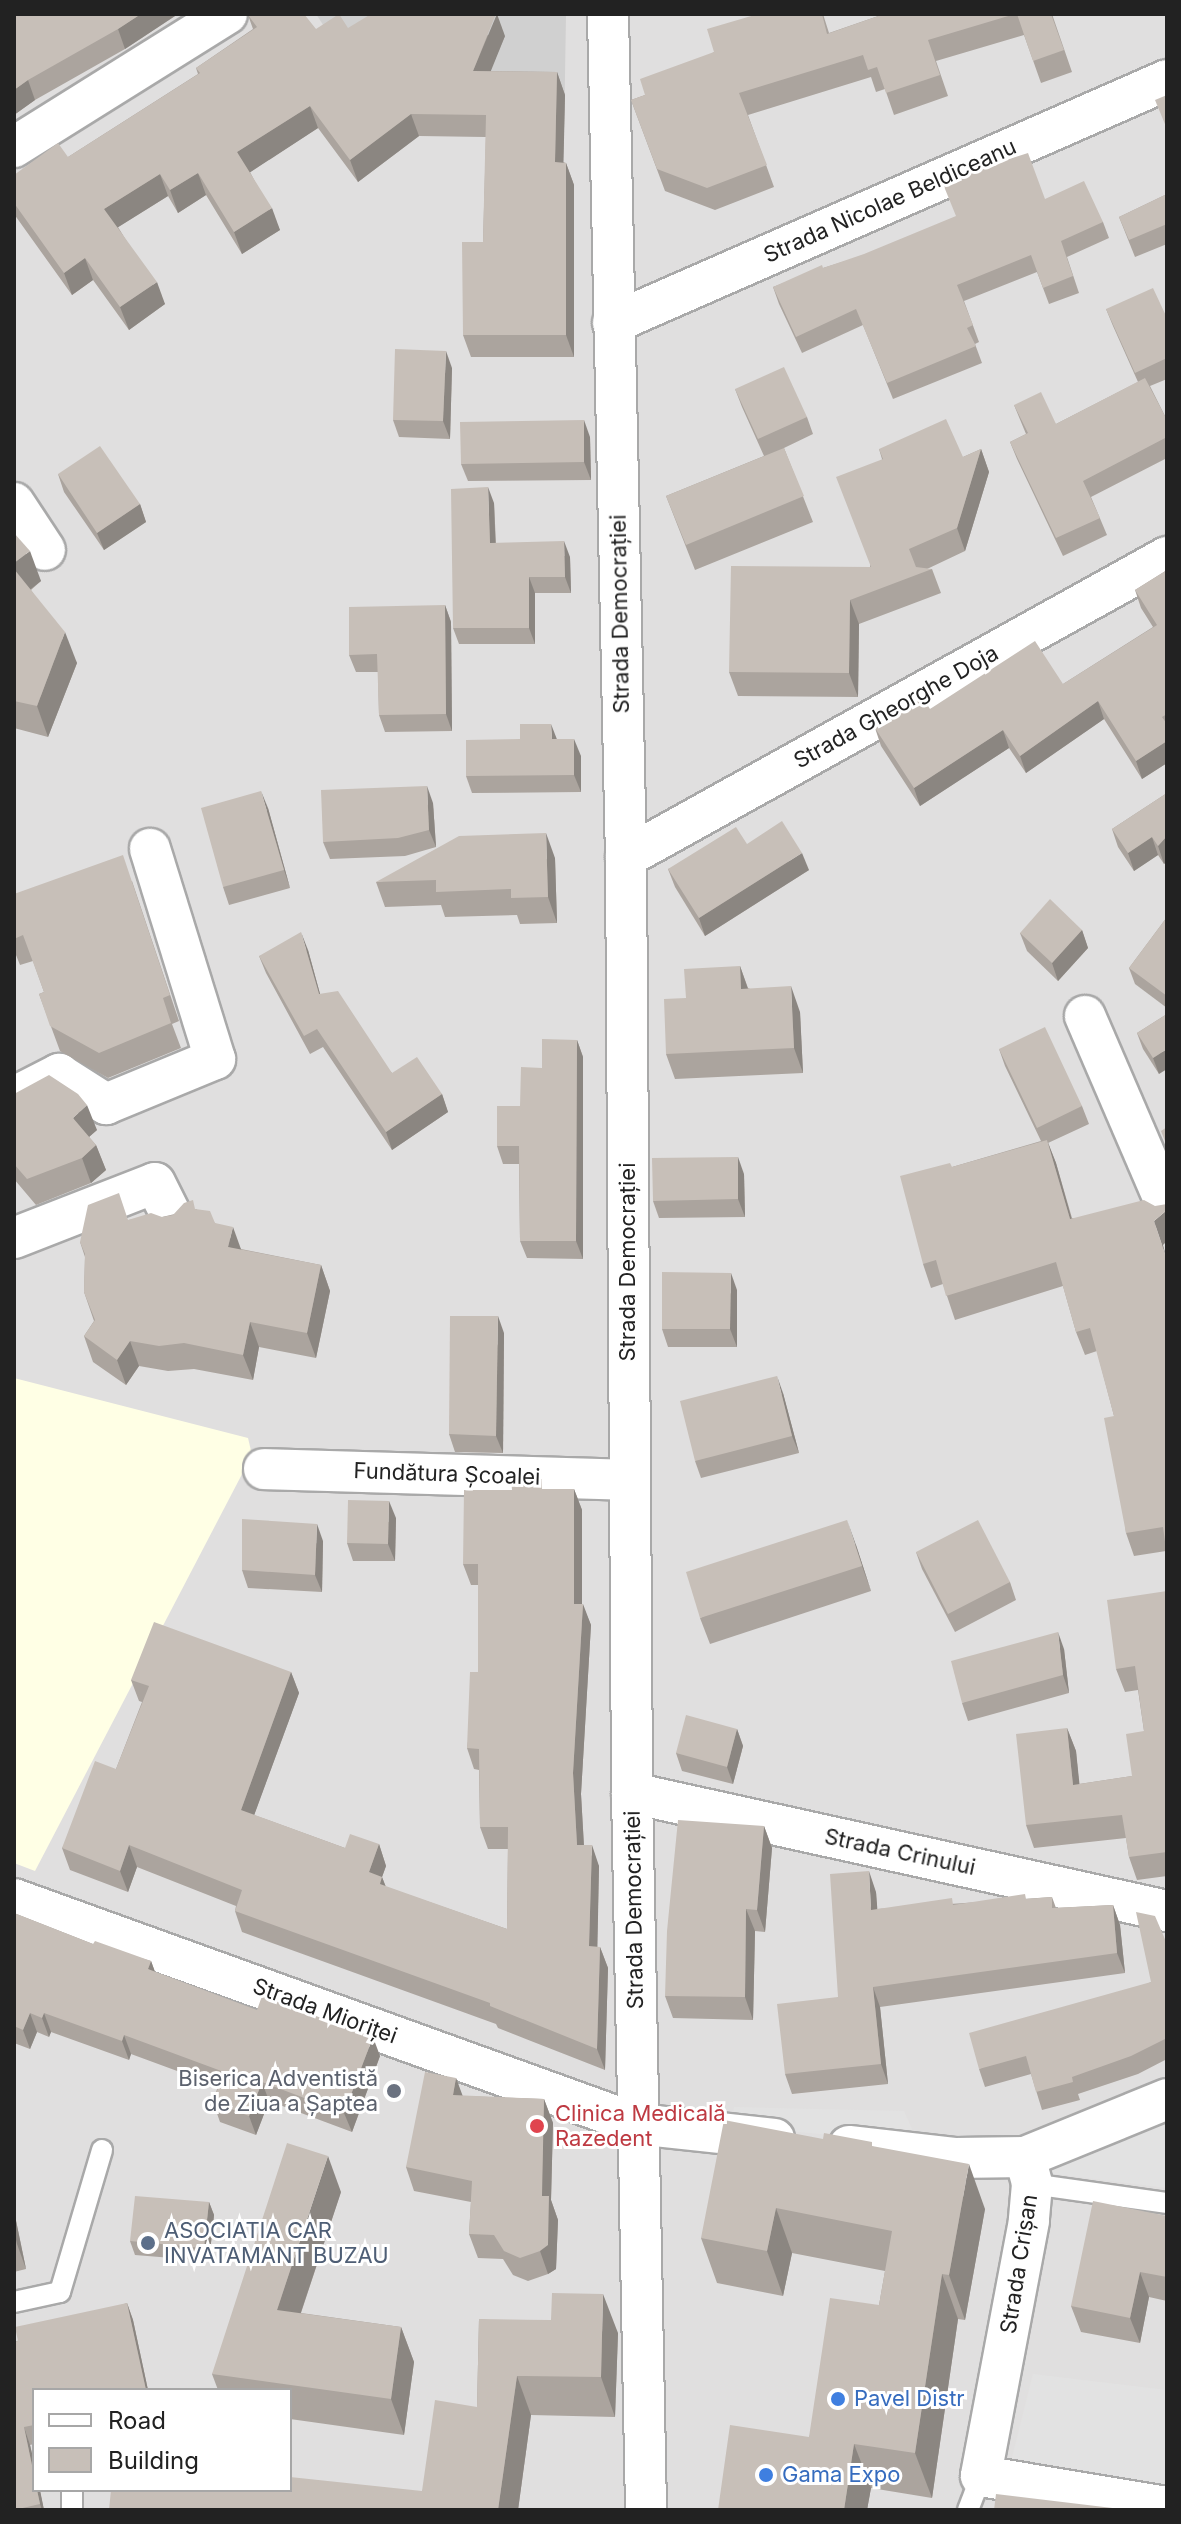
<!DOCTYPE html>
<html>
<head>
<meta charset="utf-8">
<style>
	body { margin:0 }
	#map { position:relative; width:1181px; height:2524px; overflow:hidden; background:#f2efe9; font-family:Inter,sans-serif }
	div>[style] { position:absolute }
	.residential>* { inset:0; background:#e0dfdf }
	.education>* { inset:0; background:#ffffe5 }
	.religious>* { inset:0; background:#d0d0d0 }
	.parking>* { inset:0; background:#e2e2e2 }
	.roads { filter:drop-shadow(2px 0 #a9a9a9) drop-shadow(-2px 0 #a9a9a9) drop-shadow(0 2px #a9a9a9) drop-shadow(0 -2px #a9a9a9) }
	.lane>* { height:20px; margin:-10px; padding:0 10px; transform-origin:10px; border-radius:10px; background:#fff }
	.street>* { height:40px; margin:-20px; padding:0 20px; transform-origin:20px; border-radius:20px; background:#fff }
	.wall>* { inset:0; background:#aba49e }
	.shaded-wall>* { inset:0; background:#8b8681 }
	.building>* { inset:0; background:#c7bfb8 }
	.dots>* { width:22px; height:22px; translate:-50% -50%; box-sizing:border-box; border:4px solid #fff; border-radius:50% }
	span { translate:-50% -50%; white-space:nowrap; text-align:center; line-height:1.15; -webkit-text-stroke:6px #fff; paint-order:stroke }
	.street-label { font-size:22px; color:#222 }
	.worship-label { font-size:22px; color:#5b616d }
	.right { translate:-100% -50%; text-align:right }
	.health-label { font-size:22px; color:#be3a42 }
	.left { translate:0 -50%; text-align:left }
	.service-label { font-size:22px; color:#4e5e75 }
	.shop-label { font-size:22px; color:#366cbe }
	.frame { position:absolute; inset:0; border:16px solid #222; pointer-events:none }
	.legend { position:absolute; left:32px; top:2388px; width:260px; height:104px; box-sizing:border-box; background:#fff; border:2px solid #a7a7a7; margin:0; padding:10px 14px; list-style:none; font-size:24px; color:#222 }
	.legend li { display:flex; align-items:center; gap:16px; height:40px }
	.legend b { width:40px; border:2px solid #a7a7a7 }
</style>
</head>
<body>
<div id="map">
	<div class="residential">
		<div style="clip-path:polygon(evenodd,14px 14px,1167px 14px,1167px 2510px,14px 2510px,14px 14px,34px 2390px,290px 2390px,290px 2490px,34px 2490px,34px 2390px)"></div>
	</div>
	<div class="education">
		<div style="clip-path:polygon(14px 1378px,248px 1438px,252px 1455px,35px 1871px,14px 1863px)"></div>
	</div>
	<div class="religious">
		<div style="clip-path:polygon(316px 14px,566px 14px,564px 138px,395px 135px)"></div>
	</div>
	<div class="parking">
		<div style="clip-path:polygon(734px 2107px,904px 2111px,918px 2143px,733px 2126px)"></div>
		<div style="clip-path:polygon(1167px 2119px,1167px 2188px,1046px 2173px,1049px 2163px)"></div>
		<div style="clip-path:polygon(1033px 2374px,1167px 2390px,1167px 2485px,1012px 2458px)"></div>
	</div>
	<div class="roads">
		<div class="lane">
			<div style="left:1032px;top:2184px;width:136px;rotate:8deg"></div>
			<div style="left:14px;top:2302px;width:47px;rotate:-12.3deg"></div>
			<div style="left:60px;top:2292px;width:148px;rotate:-73.5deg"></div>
			<div style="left:72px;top:2490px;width:20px;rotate:90deg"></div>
			<div style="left:968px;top:2510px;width:36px;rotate:-69deg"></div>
		</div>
		<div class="street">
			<div style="left:608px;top:14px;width:843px;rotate:88.78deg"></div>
			<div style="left:626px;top:857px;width:936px;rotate:89.63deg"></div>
			<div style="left:632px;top:1793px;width:717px;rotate:88.88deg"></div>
			<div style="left:14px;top:147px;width:251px;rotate:-32deg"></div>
			<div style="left:613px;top:323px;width:605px;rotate:-23.68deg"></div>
			<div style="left:14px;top:503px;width:56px;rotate:56.6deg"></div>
			<div style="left:626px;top:857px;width:619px;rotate:-29.01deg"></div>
			<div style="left:1085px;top:1016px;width:207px;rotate:66.7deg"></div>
			<div style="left:14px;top:1097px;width:51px;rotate:-27.1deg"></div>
			<div style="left:59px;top:1074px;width:56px;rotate:32.6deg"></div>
			<div style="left:106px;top:1104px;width:118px;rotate:-22.4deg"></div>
			<div style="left:215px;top:1059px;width:220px;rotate:-107.2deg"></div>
			<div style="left:14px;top:1238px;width:151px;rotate:-21.3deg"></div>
			<div style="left:155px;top:1183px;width:40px;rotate:63.4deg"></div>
			<div style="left:264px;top:1469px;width:366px;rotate:1.7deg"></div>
			<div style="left:632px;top:1793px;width:548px;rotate:12.44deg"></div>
			<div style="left:14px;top:1899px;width:662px;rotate:19.86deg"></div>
			<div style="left:637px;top:2124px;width:138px;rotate:6.2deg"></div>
			<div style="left:849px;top:2146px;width:108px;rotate:6.4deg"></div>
			<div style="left:956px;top:2158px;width:69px;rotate:-0.8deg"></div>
			<div style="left:1025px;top:2157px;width:153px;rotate:-22.2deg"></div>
			<div style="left:1025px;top:2157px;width:28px;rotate:75deg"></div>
			<div style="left:1032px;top:2184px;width:37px;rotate:95deg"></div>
			<div style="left:1029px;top:2221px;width:259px;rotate:100.7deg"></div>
			<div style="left:981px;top:2476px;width:189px;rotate:9.5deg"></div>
		</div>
	</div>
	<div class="wall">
		<div style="clip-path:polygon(14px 14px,178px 14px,125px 49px,35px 100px,14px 115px)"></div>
		<div style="clip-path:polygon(758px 14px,823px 14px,829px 33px,884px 14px,1052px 14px,1072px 72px,1041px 83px,1024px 35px,936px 61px,948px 96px,894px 115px,885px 89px,876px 92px,871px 77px,748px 115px,774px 187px,715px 210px,665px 191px,631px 100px,645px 95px,714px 52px)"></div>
		<div style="clip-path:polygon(248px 15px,316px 29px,348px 28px,505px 36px,490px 71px,557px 72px,565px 95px,563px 162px,566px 163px,574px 185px,574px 357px,471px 357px,463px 335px,483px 242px,486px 137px,419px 136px,358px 182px,318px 128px,250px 172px,280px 230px,242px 254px,206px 195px,178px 213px,168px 196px,118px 227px,165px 304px,129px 330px,93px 280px,72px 295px,14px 214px,14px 175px,68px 157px,198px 74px,196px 68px,253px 29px)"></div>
		<div style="clip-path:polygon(1167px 194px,1167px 244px,1135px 257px,1119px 217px)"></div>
		<div style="clip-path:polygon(1045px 199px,1103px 222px,1109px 238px,1067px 257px,1079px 293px,1049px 304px,1037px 272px,964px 301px,979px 342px,975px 344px,982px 363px,893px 399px,863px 325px,802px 353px,779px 304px,773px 287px,823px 268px)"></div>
		<div style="clip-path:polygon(1106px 309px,1167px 318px,1167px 379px,1150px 386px,1167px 420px,1167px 458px,1091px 497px,1107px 535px,1063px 556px,1017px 459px,1010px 442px,1026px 434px,1014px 405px,1056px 424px,1138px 382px,1113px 326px)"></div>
		<div style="clip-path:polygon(452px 368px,450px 439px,399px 437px,393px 420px)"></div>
		<div style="clip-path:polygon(735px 389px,807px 417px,813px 434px,784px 448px,813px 522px,695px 570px,666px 496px,764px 456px,742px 407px)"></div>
		<div style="clip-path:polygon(590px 437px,591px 480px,468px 481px,461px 464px)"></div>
		<div style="clip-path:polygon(879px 449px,963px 457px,981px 449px,989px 472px,965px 551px,927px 569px,932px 569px,941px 593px,859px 624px,858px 697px,738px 696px,729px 672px,870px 567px,882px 459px)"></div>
		<div style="clip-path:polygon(58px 474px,140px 504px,146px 522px,104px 550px,64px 492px)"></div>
		<div style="clip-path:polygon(494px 503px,496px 543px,570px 557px,571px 593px,535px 593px,535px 644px,459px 644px,453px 628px)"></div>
		<div style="clip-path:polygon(14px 533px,41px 581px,31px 590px,77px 663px,48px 737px,14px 728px)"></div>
		<div style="clip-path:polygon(1167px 570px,1167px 763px,1142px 779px,1104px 719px,1026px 773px,1009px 748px,920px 806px,881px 746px,875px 728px,930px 709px,1063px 684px,1153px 627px,1141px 608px,1135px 590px)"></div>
		<div style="clip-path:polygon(445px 605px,451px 622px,452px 731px,385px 732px,379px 715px,378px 672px,356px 672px,349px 655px)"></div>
		<div style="clip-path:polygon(557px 739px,581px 756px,581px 792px,472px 793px,466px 776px)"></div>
		<div style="clip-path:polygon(1167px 793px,1167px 861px,1164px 864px,1158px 855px,1134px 871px,1118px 847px,1112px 829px)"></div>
		<div style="clip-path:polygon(433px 803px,436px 847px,405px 856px,330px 859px,323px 842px)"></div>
		<div style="clip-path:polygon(268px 808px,290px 888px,229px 905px,223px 887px)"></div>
		<div style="clip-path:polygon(747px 844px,809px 870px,705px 936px,675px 887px,668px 869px)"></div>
		<div style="clip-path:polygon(555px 858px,557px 923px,520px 924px,517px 915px,445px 917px,441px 905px,385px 907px,376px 882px)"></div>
		<div style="clip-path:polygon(132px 881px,179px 1021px,172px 1024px,181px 1048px,108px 1078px,60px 1051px,39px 994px,44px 992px,33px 961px,20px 965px,14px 950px,14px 894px)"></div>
		<div style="clip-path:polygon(1167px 917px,1167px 1008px,1135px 984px,1129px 968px)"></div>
		<div style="clip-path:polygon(1082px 930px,1088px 948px,1058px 981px,1027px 951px,1020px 933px)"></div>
		<div style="clip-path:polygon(308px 950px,320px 994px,392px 1073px,442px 1094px,448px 1112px,392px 1150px,323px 1047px,310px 1054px,266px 973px,259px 956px)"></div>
		<div style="clip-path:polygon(740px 966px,748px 988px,800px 1012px,803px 1073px,675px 1079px,666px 1054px,686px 998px)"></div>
		<div style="clip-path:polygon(1167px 1014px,1159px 1074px,1143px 1049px,1137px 1033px)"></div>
		<div style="clip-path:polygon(577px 1040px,583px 1057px,583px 1259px,527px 1258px,520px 1241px,519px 1164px,503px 1164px,497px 1146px,542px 1068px)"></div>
		<div style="clip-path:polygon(999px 1049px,1082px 1106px,1089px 1124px,1048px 1143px,1056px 1163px,1072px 1218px,1163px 1245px,1166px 1551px,1134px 1556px,1126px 1533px,1114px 1416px,1097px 1351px,1085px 1355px,1076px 1332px,1063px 1286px,955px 1320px,943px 1284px,931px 1288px,923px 1264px,952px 1167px,1041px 1141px,1005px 1066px)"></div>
		<div style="clip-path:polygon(14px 1094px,97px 1130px,89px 1137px,96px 1145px,106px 1170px,91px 1183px,36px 1205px,14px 1179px)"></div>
		<div style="clip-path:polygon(744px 1174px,745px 1217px,659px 1218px,653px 1201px)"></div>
		<div style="clip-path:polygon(196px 1209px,215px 1223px,241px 1249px,321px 1265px,330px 1291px,316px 1358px,259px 1347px,253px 1380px,194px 1369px,168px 1371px,139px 1366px,126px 1385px,93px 1362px,84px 1336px,94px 1321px,84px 1292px,85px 1257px,80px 1242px,128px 1220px,162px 1217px)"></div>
		<div style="clip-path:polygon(737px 1290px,737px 1347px,668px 1347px,662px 1329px)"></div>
		<div style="clip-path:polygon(504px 1333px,503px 1453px,455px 1452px,449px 1434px)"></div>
		<div style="clip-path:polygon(783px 1393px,799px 1453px,701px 1478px,695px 1461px)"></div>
		<div style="clip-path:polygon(546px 1489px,574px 1489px,582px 1510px,582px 1604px,591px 1625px,581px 1794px,584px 1845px,599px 1866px,597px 1947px,600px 1947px,608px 1968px,605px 2070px,498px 2028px,496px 2024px,242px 1932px,235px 1911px,236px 1906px,137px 1867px,128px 1892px,70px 1870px,62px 1848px,116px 1769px,142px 1702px,139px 1701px,131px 1680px,291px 1672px,299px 1693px,254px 1815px,345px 1848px,379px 1844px,386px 1866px,382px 1877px,386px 1887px,507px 1929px,508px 1849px,488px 1849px,480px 1827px,479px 1770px,474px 1769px,467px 1748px,478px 1672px,478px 1585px,471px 1585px,463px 1564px,512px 1490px)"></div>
		<div style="clip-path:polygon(396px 1518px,395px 1561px,353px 1561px,347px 1543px)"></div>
		<div style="clip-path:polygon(323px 1541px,322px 1592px,248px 1588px,242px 1570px)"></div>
		<div style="clip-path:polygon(856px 1545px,871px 1591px,710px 1644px,700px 1618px)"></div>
		<div style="clip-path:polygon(916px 1552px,1010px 1582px,1016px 1600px,955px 1632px,922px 1569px)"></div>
		<div style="clip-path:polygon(1167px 1591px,1167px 1876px,1137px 1880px,1129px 1857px,1126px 1838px,1034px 1848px,1026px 1825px,1067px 1728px,1076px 1751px,1079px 1784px,1132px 1776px,1144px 1731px,1138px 1690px,1125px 1692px,1116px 1669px)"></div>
		<div style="clip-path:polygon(1064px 1649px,1069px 1693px,968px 1721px,962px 1703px)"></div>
		<div style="clip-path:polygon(737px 1729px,743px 1746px,733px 1784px,682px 1771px,676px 1753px)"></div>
		<div style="clip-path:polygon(764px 1826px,772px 1848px,765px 1932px,755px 1931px,753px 2020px,673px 2018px,665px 1996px)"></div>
		<div style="clip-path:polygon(876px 1892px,877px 1909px,1052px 1897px,1056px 1908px,1113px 1905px,1120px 1925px,1125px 1973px,880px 2007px,888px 2084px,792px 2094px,785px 2074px,838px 1997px)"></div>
		<div style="clip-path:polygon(14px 1913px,93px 1944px,151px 1961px,155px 1972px,380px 2056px,352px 2132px,269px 2101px,256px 2135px,220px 2122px,213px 2102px,218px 2086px,131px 2054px,129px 2060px,51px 2032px,49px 2037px,37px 2032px,30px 2049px,14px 2043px)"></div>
		<div style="clip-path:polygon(1167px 1944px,1167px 2059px,1138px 2074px,1078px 2094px,1080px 2100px,1042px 2110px,1031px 2074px,985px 2087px,979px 2069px,1151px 1982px)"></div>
		<div style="clip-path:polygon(456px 2078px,462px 2096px,544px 2099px,553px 2123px,551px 2200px,558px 2220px,556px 2269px,548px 2274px,528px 2281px,513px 2275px,503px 2259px,478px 2258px,469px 2234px,471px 2202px,414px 2191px,406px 2167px)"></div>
		<div style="clip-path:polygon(823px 2139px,874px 2147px,985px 2209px,965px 2320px,958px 2319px,932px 2498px,871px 2488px,867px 2510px,718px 2510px,809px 2437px,879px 2305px,885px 2271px,792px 2253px,783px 2296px,717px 2283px,701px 2238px)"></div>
		<div style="clip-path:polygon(341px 2192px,301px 2313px,401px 2327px,414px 2362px,404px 2435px,290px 2419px,290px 2390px,218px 2390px,212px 2374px)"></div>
		<div style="clip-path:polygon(209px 2202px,214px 2215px,209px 2261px,135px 2255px,130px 2241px)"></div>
		<div style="clip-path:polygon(14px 2211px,26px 2269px,14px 2272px)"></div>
		<div style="clip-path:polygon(1167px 2216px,1167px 2301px,1149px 2297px,1140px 2343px,1081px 2332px,1071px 2306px)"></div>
		<div style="clip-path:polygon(127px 2303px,133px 2320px,148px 2390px,34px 2390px,34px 2444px,30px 2445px,44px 2510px,14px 2510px,14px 2342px)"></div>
		<div style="clip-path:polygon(479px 2319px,618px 2333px,615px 2417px,531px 2415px,518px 2510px,109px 2510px,422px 2491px,477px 2407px)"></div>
	</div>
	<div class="shaded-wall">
		<div style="clip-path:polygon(141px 14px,178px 14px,125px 49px,118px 29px)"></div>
		<div style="clip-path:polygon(497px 14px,505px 36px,482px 93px,473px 71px)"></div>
		<div style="clip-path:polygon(557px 72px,565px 95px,563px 184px,555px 162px)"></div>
		<div style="clip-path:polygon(28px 80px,35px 100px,14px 115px,14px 90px)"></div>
		<div style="clip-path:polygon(310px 106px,318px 128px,246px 175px,237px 152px)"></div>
		<div style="clip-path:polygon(411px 114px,419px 136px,358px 182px,350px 160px)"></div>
		<div style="clip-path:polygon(566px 163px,574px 185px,574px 357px,566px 335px)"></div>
		<div style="clip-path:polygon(198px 173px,206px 195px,178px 213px,170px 190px)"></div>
		<div style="clip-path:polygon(160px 174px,168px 196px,112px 231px,104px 209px)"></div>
		<div style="clip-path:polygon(272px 208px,280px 230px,242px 254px,234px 232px)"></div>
		<div style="clip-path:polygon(85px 258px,93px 280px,72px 295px,64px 273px)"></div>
		<div style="clip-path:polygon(157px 282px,165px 304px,129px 330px,120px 307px)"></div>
		<div style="clip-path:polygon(446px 351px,452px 368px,450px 439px,443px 421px)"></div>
		<div style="clip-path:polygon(584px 420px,590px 437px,591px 480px,584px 462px)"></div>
		<div style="clip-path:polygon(981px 449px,989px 472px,965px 551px,957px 528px)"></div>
		<div style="clip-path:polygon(488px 487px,494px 503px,496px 559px,490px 543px)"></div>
		<div style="clip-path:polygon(140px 504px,146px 522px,104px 550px,97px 533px)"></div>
		<div style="clip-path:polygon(564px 541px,570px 557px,571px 593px,565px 577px)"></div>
		<div style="clip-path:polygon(30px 551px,41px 581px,22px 596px,14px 573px,14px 563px)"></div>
		<div style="clip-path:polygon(529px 577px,535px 593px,535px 644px,529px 628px)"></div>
		<div style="clip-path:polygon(850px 600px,859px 624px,858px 697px,849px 673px)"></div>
		<div style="clip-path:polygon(445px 605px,451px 622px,452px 731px,446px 714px)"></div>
		<div style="clip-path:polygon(65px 632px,77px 663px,48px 737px,37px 706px)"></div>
		<div style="clip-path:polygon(1098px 701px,1104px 719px,1026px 773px,1020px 756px)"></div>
		<div style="clip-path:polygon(551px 724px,558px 742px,552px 739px)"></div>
		<div style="clip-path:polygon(1003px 730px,1009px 748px,920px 806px,914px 788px)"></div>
		<div style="clip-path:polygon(574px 739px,581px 756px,581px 792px,574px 775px)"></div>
		<div style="clip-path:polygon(1167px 741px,1167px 763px,1142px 779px,1136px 761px)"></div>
		<div style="clip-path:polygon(427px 786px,433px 803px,436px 847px,429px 830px)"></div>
		<div style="clip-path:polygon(261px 791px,268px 808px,290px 888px,284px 870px)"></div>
		<div style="clip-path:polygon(546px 833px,555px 858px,557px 923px,548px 897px)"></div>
		<div style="clip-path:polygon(1167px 836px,1167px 861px,1164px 864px,1158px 846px)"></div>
		<div style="clip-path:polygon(1152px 837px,1158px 855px,1134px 871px,1128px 853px)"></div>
		<div style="clip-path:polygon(802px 853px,809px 870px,705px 936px,699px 918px)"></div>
		<div style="clip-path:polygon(1082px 930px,1088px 948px,1058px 981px,1052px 963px)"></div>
		<div style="clip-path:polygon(301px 932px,308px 950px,325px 1012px,319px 994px)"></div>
		<div style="clip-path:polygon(740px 966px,749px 992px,741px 989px)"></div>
		<div style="clip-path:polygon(791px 986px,800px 1012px,803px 1073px,794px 1048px)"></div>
		<div style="clip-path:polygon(577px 1040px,583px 1057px,583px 1259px,576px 1241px)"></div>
		<div style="clip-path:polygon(1167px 1049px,1167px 1069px,1159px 1074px,1153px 1058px)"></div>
		<div style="clip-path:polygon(442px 1094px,448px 1112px,392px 1150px,386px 1132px)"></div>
		<div style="clip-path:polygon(87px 1105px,97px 1130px,82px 1143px,73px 1118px)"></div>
		<div style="clip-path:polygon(1047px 1140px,1056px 1163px,1078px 1242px,1070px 1219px)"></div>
		<div style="clip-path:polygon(96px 1145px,106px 1170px,91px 1183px,82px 1158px)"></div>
		<div style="clip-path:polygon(738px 1157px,744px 1174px,745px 1217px,738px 1199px)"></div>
		<div style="clip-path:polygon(1167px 1210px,1167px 1241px,1163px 1245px,1167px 1260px,1154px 1221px)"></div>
		<div style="clip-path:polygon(233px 1227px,242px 1252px,228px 1247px)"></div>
		<div style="clip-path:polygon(321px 1265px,330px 1291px,316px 1358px,307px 1333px)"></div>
		<div style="clip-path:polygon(731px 1273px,737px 1290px,737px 1347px,730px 1329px)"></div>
		<div style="clip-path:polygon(498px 1316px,504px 1333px,503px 1453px,496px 1436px)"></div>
		<div style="clip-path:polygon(250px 1322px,259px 1347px,253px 1380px,243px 1355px)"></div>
		<div style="clip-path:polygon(130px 1341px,139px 1366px,126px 1385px,117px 1360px)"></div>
		<div style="clip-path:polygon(777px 1376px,783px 1393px,799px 1453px,792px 1436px)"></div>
		<div style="clip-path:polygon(574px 1489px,582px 1510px,582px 1625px,574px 1604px)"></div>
		<div style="clip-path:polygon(389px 1501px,396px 1518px,395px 1561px,388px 1544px)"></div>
		<div style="clip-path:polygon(847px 1520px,856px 1545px,871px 1591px,862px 1566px)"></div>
		<div style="clip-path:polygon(317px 1524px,323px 1541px,322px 1592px,315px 1575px)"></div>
		<div style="clip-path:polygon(583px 1604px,591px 1625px,581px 1794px,585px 1866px,577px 1845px,573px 1773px)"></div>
		<div style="clip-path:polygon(1058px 1632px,1064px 1649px,1069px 1693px,1063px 1675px)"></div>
		<div style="clip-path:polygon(291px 1672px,299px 1693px,248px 1832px,241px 1810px)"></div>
		<div style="clip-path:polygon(1067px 1728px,1076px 1751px,1082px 1808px,1073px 1785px)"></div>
		<div style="clip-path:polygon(737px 1729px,743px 1746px,733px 1784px,727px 1767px)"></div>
		<div style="clip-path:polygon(764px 1826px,772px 1848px,765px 1932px,757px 1910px)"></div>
		<div style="clip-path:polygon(379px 1844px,386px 1866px,382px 1877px,390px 1898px,369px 1872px)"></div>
		<div style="clip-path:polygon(129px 1845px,137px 1867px,128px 1892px,120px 1871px)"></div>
		<div style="clip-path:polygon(592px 1845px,599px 1866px,597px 1968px,589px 1946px)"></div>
		<div style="clip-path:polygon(869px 1871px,876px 1892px,879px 1930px,871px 1910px)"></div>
		<div style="clip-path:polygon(1113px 1905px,1120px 1925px,1125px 1973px,1117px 1953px)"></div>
		<div style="clip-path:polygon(746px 1909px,755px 1931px,753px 2020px,745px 1997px)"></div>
		<div style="clip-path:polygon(600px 1947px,608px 1968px,605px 2070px,597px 2049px)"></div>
		<div style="clip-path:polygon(151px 1961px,158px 1980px,148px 1969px)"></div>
		<div style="clip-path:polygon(873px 1987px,880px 2007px,888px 2084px,881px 2064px)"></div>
		<div style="clip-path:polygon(30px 2013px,37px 2032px,30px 2049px,23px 2030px)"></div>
		<div style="clip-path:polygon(44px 2013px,51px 2032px,49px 2037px,42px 2018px)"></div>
		<div style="clip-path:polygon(124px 2035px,131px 2054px,129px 2060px,122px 2041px)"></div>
		<div style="clip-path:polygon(373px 2037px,380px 2056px,352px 2132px,344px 2113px)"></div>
		<div style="clip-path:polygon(456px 2078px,465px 2102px,453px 2095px)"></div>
		<div style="clip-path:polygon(262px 2082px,269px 2101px,256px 2135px,249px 2116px)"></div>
		<div style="clip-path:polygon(544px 2099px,553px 2123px,551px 2200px,558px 2220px,556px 2269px,548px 2274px,540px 2251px)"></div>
		<div style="clip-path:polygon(328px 2156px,341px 2192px,290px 2345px,277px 2310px)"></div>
		<div style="clip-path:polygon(969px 2164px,985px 2209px,965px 2320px,949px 2275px)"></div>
		<div style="clip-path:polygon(209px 2202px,214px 2215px,209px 2261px,204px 2248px)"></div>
		<div style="clip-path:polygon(776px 2208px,792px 2253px,783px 2296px,767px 2251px)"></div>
		<div style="clip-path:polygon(14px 2211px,26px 2269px,17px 2244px,14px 2231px)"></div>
		<div style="clip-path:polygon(1140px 2272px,1149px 2297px,1140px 2343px,1130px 2318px)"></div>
		<div style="clip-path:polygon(942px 2274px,958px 2319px,932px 2498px,915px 2453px)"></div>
		<div style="clip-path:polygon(603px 2294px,618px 2333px,615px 2417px,601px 2377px)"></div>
		<div style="clip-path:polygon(127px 2303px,133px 2320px,148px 2390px,146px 2390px)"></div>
		<div style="clip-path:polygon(401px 2327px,414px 2362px,404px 2435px,391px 2399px)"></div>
		<div style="clip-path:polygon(517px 2376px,531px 2415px,518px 2510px,498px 2510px)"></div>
		<div style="clip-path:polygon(24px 2427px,30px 2445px,34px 2462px,34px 2475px)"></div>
		<div style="clip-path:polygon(854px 2444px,871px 2488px,867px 2510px,844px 2510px)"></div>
		<div style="clip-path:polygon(37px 2490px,40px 2490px,44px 2510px,42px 2510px,40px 2504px)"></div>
	</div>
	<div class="building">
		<div style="clip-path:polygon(14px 14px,141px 14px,118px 29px,28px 80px,14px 90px)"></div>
		<div style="clip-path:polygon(250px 14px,304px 14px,316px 29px,339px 14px,348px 28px,371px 14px,496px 14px,473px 71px,557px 72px,555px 162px,566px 163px,566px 335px,463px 335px,462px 242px,483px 242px,486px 115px,411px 114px,350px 160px,310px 106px,237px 152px,272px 208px,234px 232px,198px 173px,170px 190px,160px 174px,104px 209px,157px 282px,120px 307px,85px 258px,64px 273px,14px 203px,14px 175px,58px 143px,68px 157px,200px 73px,196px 68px,257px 27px,248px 15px)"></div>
		<div style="clip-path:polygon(758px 14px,822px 14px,827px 34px,884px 14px,1015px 14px,928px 40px,940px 75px,886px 93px,877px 67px,868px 70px,863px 55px,739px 93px,767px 165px,707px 188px,657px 169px,631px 100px,645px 95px,640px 79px,714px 52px,707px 29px)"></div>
		<div style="clip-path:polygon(1017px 14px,1051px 14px,1064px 50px,1033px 61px)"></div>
		<div style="clip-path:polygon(1167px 95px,1167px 129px,1155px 100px)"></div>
		<div style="clip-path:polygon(1028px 153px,1045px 199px,1084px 181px,1103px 222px,1061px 241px,1073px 276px,1043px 288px,1031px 255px,957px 285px,973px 325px,967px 328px,976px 346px,887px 383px,856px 309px,796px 337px,773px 287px,822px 265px,823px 268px,864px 254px,956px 216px,943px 184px,975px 170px)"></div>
		<div style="clip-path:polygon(1167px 194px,1167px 224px,1129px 240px,1119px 217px)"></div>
		<div style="clip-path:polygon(1153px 288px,1167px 318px,1167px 358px,1135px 373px,1106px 309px)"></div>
		<div style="clip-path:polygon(395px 349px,446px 351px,443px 421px,393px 420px)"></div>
		<div style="clip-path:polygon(784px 367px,807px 417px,758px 439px,735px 389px)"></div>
		<div style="clip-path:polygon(1145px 378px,1167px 420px,1167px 437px,1083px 481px,1100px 518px,1056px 538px,1010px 442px,1028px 433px,1014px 405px,1041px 392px,1056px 424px)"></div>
		<div style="clip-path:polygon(946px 419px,963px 457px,981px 449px,957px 528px,909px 549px,916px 567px,932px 569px,850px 600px,849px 673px,729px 672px,731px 566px,871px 567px,836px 477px,883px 459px,879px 449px)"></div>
		<div style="clip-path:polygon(584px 420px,584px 462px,461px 464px,460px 422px)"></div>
		<div style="clip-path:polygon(100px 446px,140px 504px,97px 533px,58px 474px)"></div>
		<div style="clip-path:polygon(784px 448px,804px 496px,686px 545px,666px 496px)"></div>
		<div style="clip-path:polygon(488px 487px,490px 543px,564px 541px,565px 577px,529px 577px,529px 628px,453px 628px,451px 489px)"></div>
		<div style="clip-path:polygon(14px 533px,30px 551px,14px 563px)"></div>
		<div style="clip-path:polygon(14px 569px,65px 632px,37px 706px,14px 701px)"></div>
		<div style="clip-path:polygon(1167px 570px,1167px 714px,1162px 717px,1167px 724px,1167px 741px,1136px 761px,1098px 701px,1020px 756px,1003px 730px,914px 788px,875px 728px,923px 698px,930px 709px,1035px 641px,1063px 684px,1157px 625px,1135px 590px)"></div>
		<div style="clip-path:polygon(445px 605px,446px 714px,379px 715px,377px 654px,349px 655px,349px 607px)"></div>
		<div style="clip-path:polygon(520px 724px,551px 724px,552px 739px,574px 739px,574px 775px,466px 776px,466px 740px,520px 739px)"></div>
		<div style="clip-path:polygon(427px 786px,429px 830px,398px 838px,323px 842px,321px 790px)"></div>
		<div style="clip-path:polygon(261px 791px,284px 870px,223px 887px,201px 808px)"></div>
		<div style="clip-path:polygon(1167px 793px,1167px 836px,1158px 846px,1152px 837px,1128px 853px,1112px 829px)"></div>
		<div style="clip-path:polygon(782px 821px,802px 853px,699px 918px,668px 869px,736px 827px,747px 844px)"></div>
		<div style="clip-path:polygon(546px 833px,548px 897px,511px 898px,511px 889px,436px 892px,436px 880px,376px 882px,459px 836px)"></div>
		<div style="clip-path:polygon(123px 855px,170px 995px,163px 998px,171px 1023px,99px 1053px,50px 1026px,39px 994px,44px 992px,23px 935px,14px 939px,14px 894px)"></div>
		<div style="clip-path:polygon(1050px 899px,1082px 930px,1052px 963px,1020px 933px)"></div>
		<div style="clip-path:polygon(1167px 917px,1167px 996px,1129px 968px)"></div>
		<div style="clip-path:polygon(301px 932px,319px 994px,338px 991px,392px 1073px,417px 1057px,442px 1094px,386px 1132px,317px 1029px,304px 1036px,259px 956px)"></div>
		<div style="clip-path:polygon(740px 966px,741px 989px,791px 986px,794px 1048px,666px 1054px,664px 999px,686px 998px,684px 969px)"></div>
		<div style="clip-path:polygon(1167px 1014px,1167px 1049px,1153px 1058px,1137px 1033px)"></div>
		<div style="clip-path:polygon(1045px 1027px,1082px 1106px,1037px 1128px,999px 1049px)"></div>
		<div style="clip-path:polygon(542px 1039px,577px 1040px,576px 1241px,520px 1241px,519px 1146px,497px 1146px,497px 1106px,520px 1106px,521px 1067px,542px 1068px)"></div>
		<div style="clip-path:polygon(49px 1075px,78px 1094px,87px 1105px,73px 1118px,96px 1145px,82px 1158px,27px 1179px,14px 1164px,14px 1094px)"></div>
		<div style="clip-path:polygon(1167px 1127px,1167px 1146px,1161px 1131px)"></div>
		<div style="clip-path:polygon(1047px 1140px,1070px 1219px,1144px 1200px,1155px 1206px,1167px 1204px,1167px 1210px,1154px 1221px,1167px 1260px,1167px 1556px,1163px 1527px,1126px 1533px,1104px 1418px,1114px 1416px,1090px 1328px,1076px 1332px,1056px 1262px,946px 1296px,936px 1260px,923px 1264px,900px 1176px,950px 1163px,952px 1167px)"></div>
		<div style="clip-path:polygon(738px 1157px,738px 1199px,653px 1201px,652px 1158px)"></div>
		<div style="clip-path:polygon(119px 1193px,128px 1220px,151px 1213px,162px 1217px,173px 1215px,184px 1203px,193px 1200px,195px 1209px,210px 1211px,215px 1223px,233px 1227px,228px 1247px,321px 1265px,307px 1333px,250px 1322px,243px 1355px,184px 1343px,159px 1346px,130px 1341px,117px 1360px,84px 1336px,95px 1320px,84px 1292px,85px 1254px,80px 1242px,88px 1205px)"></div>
		<div style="clip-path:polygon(662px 1272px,731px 1273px,730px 1329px,662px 1329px)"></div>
		<div style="clip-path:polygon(450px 1316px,498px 1316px,496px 1436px,449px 1434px)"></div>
		<div style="clip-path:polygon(777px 1376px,792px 1436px,695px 1461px,680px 1401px)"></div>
		<div style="clip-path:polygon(511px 1478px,542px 1479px,542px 1489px,574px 1489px,574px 1604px,583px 1604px,573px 1773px,577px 1845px,592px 1845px,589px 1946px,600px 1947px,597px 2049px,490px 2006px,490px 2003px,235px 1911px,242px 1890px,129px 1845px,120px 1871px,62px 1848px,95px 1761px,116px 1769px,149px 1686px,131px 1680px,154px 1622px,291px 1672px,241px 1810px,345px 1848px,350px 1834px,379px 1844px,369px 1872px,382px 1877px,380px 1884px,507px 1929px,508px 1827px,480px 1827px,479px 1749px,467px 1748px,470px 1672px,478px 1672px,478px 1564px,463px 1564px,464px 1490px,512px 1490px)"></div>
		<div style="clip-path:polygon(348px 1500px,389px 1501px,388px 1544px,347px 1543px)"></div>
		<div style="clip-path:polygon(242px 1519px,317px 1524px,315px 1575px,242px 1570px)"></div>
		<div style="clip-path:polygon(847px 1520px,862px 1566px,700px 1618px,686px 1572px)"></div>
		<div style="clip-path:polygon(978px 1520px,1010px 1582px,948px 1614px,916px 1552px)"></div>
		<div style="clip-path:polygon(1167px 1591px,1167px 1852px,1129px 1857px,1122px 1815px,1026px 1825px,1016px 1734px,1067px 1728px,1073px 1785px,1132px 1776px,1126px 1734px,1144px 1731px,1135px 1666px,1116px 1669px,1107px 1600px)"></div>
		<div style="clip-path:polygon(1058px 1632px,1063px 1675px,962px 1703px,951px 1661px)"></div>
		<div style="clip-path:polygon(686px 1715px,737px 1729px,727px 1767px,676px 1753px)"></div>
		<div style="clip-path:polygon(678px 1820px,764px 1826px,757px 1910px,746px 1909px,745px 1997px,665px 1996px,667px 1931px)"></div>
		<div style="clip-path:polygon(869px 1871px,871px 1910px,952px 1898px,953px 1905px,1025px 1894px,1026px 1899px,1052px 1897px,1052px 1908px,1113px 1905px,1117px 1953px,873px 1987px,881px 2064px,785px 2074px,777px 2004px,838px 1997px,830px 1874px)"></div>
		<div style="clip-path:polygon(1136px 1912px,1155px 1916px,1167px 1944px,1167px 2038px,1131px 2056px,1072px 2077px,1073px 2082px,1036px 2092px,1026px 2056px,979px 2069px,969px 2033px,1151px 1982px)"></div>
		<div style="clip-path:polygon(14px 1913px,93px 1944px,95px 1941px,151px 1961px,148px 1969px,257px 2010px,262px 1996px,373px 2037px,344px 2113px,262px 2082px,249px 2116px,213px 2102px,224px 2072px,124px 2035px,122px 2041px,44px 2013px,42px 2018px,30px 2013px,23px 2030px,14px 2026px)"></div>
		<div style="clip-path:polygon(425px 2072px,456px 2078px,453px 2095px,544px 2099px,542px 2196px,549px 2196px,548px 2245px,540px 2251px,520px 2258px,504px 2251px,494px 2235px,469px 2234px,472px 2181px,406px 2167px)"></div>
		<div style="clip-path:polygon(724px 2120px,823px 2139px,824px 2133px,872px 2142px,872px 2146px,969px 2164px,949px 2275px,942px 2274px,915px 2453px,854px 2444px,844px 2510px,846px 2510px,718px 2510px,730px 2425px,809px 2437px,830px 2298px,879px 2305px,892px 2231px,776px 2208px,767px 2251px,701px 2238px)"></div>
		<div style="clip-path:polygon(287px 2143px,328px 2156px,277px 2310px,401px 2327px,391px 2399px,212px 2374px)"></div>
		<div style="clip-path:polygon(135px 2196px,209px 2202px,204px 2248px,130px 2241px)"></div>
		<div style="clip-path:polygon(1093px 2201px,1167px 2216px,1167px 2277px,1140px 2272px,1130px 2318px,1071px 2306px)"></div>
		<div style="clip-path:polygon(552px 2293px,603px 2294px,601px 2377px,517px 2376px,498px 2510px,109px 2510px,111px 2490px,290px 2490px,290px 2477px,422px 2491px,435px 2400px,477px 2407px,479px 2319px,551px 2320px)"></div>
		<div style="clip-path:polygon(127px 2303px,146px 2390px,34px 2390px,34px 2425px,24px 2427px,34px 2475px,34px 2490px,37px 2490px,40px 2504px,14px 2510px,14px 2342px,18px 2341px,15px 2327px)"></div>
		<div style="clip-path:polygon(996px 2494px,1129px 2510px,994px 2510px)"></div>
	</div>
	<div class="dots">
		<div style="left:394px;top:2091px;background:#6b7280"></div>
		<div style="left:537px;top:2126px;background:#e0444e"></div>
		<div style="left:148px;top:2243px;background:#5c6f8a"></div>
		<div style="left:838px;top:2399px;background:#3f7fe0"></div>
		<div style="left:766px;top:2475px;background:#3f7fe0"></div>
	</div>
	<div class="street-label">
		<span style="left:890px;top:201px;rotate:-24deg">Strada Nicolae Beldiceanu</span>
		<span style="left:620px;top:614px;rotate:-91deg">Strada Democrației</span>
		<span style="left:896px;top:707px;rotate:-29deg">Strada Gheorghe Doja</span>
		<span style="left:628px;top:1262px;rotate:-90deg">Strada Democrației</span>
		<span style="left:447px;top:1474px;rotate:2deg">Fundătura Școalei</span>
		<span style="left:900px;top:1852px;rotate:12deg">Strada Crinului</span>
		<span style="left:634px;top:1910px;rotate:-91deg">Strada Democrației</span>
		<span style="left:325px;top:2011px;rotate:20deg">Strada Mioriței</span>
		<span style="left:1019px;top:2264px;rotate:-81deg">Strada Crișan</span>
	</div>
	<div class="worship-label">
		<span class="right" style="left:378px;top:2091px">Biserica Adventistă<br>de Ziua a Șaptea</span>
	</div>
	<div class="health-label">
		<span class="left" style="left:555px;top:2126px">Clinica Medicală<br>Razedent</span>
	</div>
	<div class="service-label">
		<span class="left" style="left:164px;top:2243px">ASOCIATIA CAR<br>INVATAMANT BUZAU</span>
	</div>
	<div class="shop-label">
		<span class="left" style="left:854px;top:2399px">Pavel Distr</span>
		<span class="left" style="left:782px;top:2475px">Gama Expo</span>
	</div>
	<div class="frame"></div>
	<ul class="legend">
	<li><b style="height:10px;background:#fff"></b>Road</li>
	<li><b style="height:22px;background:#c7bfb8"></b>Building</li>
	</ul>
</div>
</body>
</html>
